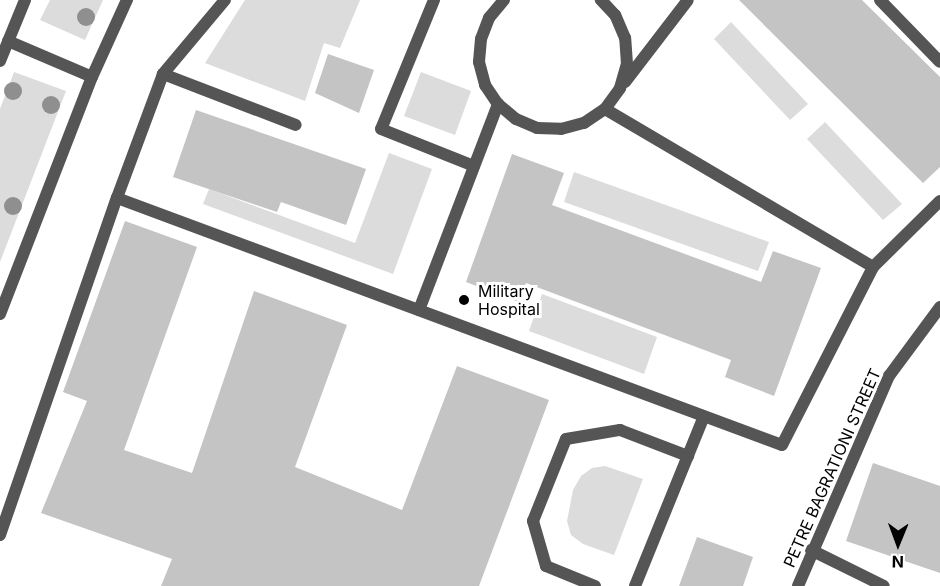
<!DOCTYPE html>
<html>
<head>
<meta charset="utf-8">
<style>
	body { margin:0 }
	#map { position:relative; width:940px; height:586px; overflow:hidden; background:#fff; font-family:Inter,sans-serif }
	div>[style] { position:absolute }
	.green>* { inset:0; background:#dcdcdc }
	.building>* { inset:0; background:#c4c4c4 }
	.service>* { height:12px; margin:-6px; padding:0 6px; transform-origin:6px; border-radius:6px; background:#555 }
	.minor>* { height:12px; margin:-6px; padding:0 6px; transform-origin:6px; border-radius:6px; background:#555 }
	.tertiary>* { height:12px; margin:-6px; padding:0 6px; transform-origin:6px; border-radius:6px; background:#555 }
	.trees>* { width:18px; height:18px; margin:-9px; border-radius:50%; background:#8f8f8f }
	.dots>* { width:16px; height:16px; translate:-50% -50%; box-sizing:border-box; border:3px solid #fff; border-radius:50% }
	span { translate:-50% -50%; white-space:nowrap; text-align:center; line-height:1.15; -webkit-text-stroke:6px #fff; paint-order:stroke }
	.poi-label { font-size:16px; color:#000 }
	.left { translate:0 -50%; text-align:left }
	.street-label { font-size:16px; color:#000 }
	.north { position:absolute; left:868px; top:514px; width:60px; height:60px; -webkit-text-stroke:4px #fff; paint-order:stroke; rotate:181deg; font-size:16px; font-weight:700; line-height:24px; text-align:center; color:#000 }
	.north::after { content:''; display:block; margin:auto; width:21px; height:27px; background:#000; clip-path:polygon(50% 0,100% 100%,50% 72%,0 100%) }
</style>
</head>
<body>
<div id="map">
	<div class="green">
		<div style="clip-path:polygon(50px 0,103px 0,85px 40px,40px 20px)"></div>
		<div style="clip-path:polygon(245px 0,360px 0,340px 48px,324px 43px,305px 101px,205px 63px)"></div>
		<div style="clip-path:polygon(731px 22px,808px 104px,790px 120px,714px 39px)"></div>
		<div style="clip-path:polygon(14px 72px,66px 91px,0 262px,0 109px)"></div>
		<div style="clip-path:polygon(421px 72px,471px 91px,455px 135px,404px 116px)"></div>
		<div style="clip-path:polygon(825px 122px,902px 204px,883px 220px,807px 139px)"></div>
		<div style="clip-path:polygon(389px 153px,432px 169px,393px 274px,203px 204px,209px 189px,355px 243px)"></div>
		<div style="clip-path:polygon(574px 172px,769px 242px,758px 271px,564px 202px)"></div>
		<div style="clip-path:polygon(542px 294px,657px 337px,644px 374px,529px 331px)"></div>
		<div style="clip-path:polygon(605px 466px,643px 479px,614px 555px,583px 544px,571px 535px,567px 521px,573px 490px,581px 476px,592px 468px)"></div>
	</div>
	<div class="building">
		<div style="clip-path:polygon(739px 0,862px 0,940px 77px,940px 167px,923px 183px)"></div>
		<div style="clip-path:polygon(328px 54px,374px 70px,359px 113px,315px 93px)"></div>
		<div style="clip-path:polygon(196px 110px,366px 169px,346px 225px,281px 202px,277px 212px,173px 177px)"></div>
		<div style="clip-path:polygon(512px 154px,564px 173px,552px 205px,761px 282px,773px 251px,821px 268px,774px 396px,725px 377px,731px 360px,526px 283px,519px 302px,466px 282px)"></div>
		<div style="clip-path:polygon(125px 221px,197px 247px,124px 450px,192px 473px,254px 291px,347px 325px,295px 467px,402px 510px,457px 366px,549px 400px,479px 586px,161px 586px,172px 559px,41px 513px,87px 401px,63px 392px)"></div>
		<div style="clip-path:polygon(873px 463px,940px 486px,940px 573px,846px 541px)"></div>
		<div style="clip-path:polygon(697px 537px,753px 557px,743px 586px,679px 586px)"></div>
	</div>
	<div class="service">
		<div style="left:225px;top:0;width:97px;rotate:130deg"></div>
		<div style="left:163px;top:74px;width:132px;rotate:110.4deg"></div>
		<div style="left:117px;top:198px;width:709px;rotate:20.38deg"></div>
		<div style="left:782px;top:445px;width:200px;rotate:-62.9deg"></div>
		<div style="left:434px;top:0;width:139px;rotate:112.3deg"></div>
		<div style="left:381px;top:129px;width:100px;rotate:21.7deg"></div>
		<div style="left:504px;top:0;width:23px;rotate:130deg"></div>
		<div style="left:489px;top:18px;width:22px;rotate:111deg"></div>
		<div style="left:481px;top:39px;width:23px;rotate:95deg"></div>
		<div style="left:479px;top:62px;width:24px;rotate:75deg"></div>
		<div style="left:485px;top:85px;width:23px;rotate:56deg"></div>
		<div style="left:498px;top:104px;width:23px;rotate:40deg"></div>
		<div style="left:516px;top:119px;width:23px;rotate:23deg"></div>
		<div style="left:537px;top:128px;width:24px;rotate:2deg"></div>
		<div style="left:561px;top:129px;width:24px;rotate:-15deg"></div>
		<div style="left:584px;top:123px;width:25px;rotate:-34deg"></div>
		<div style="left:605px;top:109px;width:26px;rotate:-54deg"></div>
		<div style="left:620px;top:88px;width:25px;rotate:-74deg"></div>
		<div style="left:627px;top:64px;width:26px;rotate:-94deg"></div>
		<div style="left:625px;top:38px;width:25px;rotate:-113deg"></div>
		<div style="left:615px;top:15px;width:21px;rotate:-133deg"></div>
		<div style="left:880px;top:0;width:86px;rotate:45.9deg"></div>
		<div style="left:163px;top:74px;width:142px;rotate:21deg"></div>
		<div style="left:625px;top:82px;width:103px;rotate:-52.5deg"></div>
		<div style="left:605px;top:109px;width:311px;rotate:30.5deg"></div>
		<div style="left:873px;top:267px;width:94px;rotate:-44.6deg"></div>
		<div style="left:419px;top:310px;width:221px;rotate:-69deg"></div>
		<div style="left:0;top:535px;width:357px;rotate:-70.9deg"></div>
		<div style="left:811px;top:550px;width:81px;rotate:26.3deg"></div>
		<div style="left:595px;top:586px;width:53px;rotate:-157.8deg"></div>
		<div style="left:546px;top:566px;width:47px;rotate:-106.1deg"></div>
		<div style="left:533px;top:521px;width:88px;rotate:-68.1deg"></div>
		<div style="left:566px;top:439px;width:55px;rotate:-9.5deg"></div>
		<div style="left:620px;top:430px;width:73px;rotate:20.9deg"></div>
		<div style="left:635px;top:586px;width:183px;rotate:-67.9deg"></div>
	</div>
	<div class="minor">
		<div style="left:798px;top:586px;width:229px;rotate:-66.6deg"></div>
		<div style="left:889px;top:376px;width:86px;rotate:-53.5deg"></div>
	</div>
	<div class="tertiary">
		<div style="left:8px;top:41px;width:91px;rotate:23.2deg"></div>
		<div style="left:0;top:61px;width:66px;rotate:-67.7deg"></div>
		<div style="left:0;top:314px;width:254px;rotate:-68.8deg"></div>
		<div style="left:92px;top:77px;width:85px;rotate:-65.6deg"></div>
	</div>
	<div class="trees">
		<div style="left:86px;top:17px"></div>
		<div style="left:13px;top:91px"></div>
		<div style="left:51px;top:105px"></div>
		<div style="left:13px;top:206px"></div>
	</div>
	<div class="dots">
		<div style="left:464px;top:300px;background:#000"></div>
	</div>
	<div class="poi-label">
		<span class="left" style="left:478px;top:300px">Military<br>Hospital</span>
	</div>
	<div class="street-label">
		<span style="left:832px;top:468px;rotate:-66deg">PETRE BAGRATIONI STREET</span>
	</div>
	<div class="north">N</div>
</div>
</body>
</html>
